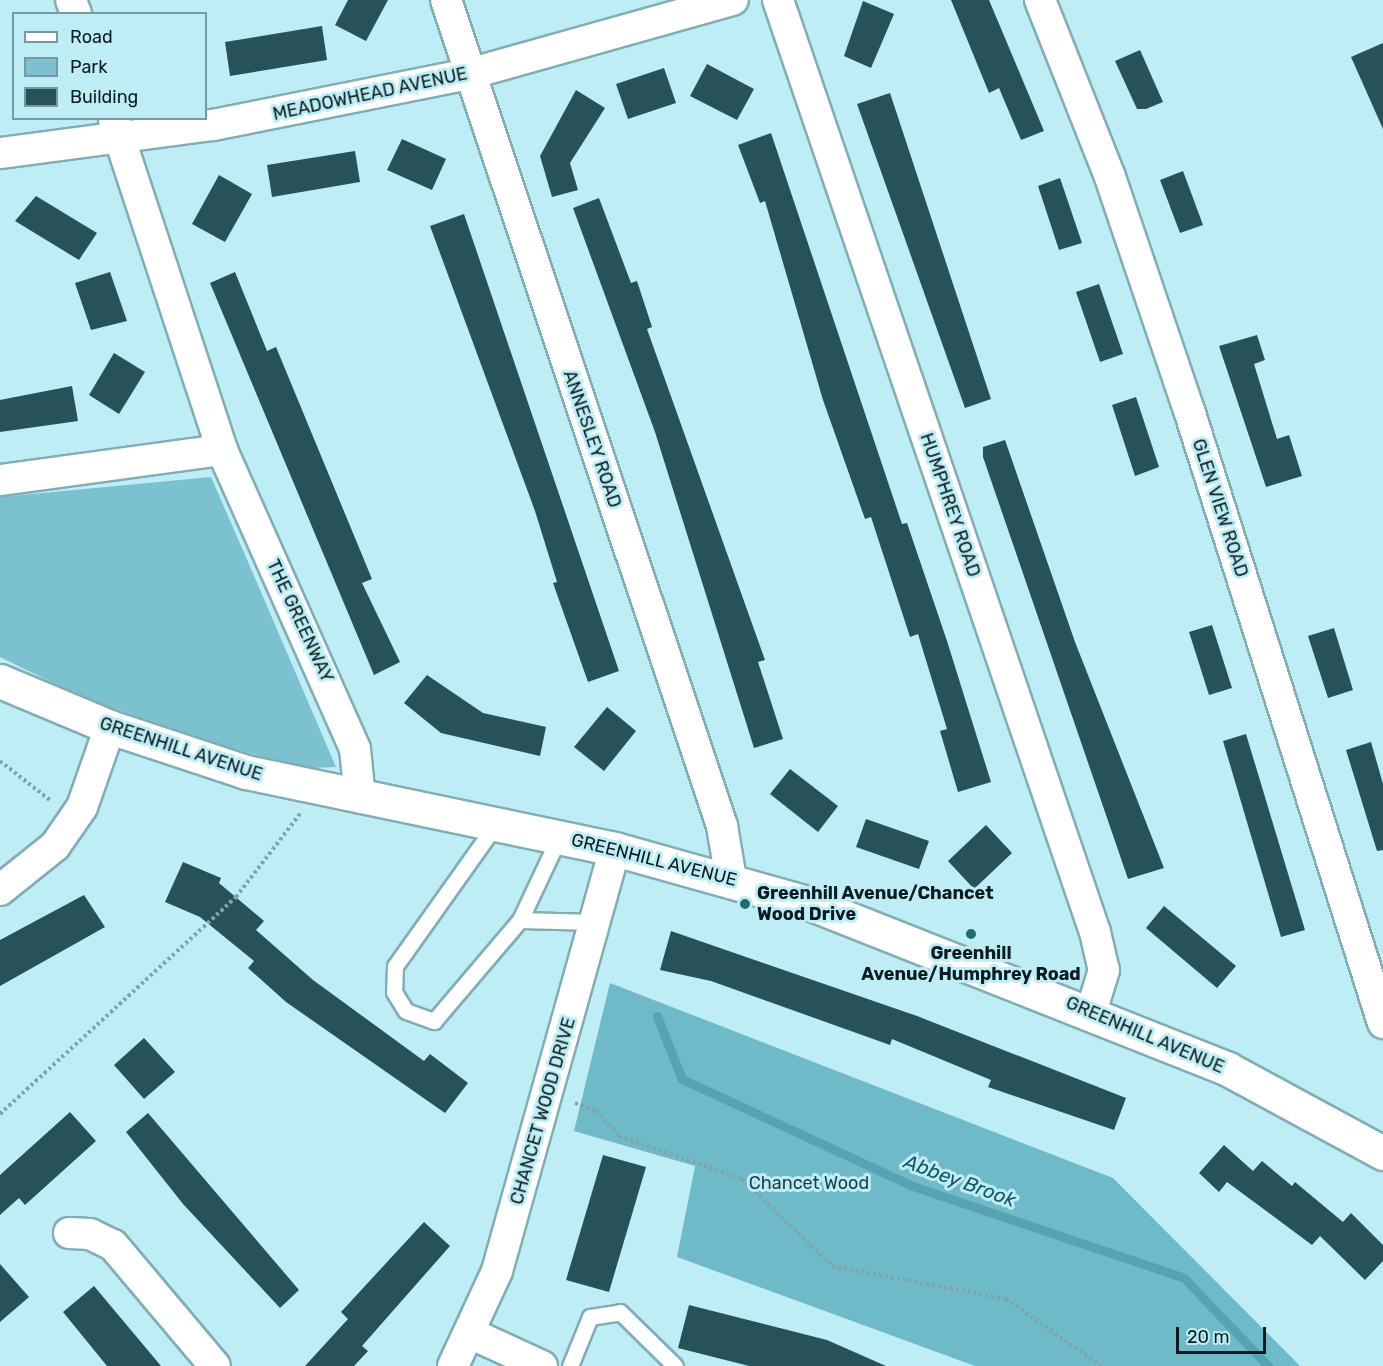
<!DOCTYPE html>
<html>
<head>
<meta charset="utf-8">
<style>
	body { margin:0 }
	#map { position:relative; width:1383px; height:1366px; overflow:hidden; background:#bfedf6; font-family:Rubik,sans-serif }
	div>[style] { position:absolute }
	.green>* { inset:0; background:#7bc1cf }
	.forest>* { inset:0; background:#6fbac8 }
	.stream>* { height:9px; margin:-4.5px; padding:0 4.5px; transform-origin:4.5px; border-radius:4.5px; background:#57a3b1 }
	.building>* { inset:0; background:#28525a }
	.path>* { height:4px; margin-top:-2px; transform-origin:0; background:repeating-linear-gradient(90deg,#80a4ab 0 3px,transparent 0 6px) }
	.roads { filter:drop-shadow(2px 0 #81adb5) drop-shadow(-2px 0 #81adb5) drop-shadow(0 2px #81adb5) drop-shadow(0 -2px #81adb5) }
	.lane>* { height:15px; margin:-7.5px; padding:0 7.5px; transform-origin:7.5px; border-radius:7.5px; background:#fff }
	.street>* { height:30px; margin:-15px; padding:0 15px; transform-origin:15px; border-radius:15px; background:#fff }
	.secondary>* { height:33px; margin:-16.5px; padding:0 16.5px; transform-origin:16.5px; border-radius:16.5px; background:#fff }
	.dots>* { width:16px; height:16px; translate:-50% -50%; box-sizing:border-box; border:3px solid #bfedf6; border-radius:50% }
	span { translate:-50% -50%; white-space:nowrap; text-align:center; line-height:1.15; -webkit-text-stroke:6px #bfedf6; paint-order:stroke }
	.street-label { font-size:18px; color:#0a1c1f }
	.poi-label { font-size:18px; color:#0a1c1f; font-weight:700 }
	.left { translate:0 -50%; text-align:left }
	.park-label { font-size:18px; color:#1b3f46 }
	.water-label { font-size:20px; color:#175762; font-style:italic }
	.legend { position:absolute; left:12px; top:12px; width:195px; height:108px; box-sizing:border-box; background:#bfedf6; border:2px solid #7799a0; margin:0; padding:8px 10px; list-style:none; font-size:18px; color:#0a1c1f }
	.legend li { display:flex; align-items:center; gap:12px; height:30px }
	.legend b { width:30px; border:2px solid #7799a0 }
	.scale { position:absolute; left:1176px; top:1327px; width:90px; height:27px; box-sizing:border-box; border:3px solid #0a1c1f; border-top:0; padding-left:8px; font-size:18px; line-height:21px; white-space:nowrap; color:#0a1c1f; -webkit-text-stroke:4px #bfedf6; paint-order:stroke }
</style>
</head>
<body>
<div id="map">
	<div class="green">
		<div style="clip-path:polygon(211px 477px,252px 571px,336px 767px,309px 768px,207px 743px,82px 697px,0 657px,0 497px)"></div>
	</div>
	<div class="forest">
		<div style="clip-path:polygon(610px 983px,1113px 1178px,1300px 1366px,975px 1366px,677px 1257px,695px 1166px,574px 1131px)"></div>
	</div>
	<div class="stream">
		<div style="left:657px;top:1016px;width:68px;rotate:68.4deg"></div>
		<div style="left:682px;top:1079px;width:251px;rotate:24.9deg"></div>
		<div style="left:910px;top:1185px;width:289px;rotate:18.7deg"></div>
		<div style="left:1184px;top:1278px;width:122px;rotate:46.3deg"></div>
	</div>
	<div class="building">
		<div style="clip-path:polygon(348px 0,388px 0,366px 41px,335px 25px)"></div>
		<div style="clip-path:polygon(951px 0,989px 0,1044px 131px,1021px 140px,999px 88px,989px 93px)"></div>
		<div style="clip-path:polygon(863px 1px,894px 14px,871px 68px,844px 56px)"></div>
		<div style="clip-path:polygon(322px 26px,327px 60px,230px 76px,225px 42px)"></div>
		<div style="clip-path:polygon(1383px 43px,1383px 129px,1351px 57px)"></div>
		<div style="clip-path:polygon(1140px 50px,1163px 102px,1146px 109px,1137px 109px,1115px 61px)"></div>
		<div style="clip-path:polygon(707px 64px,754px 89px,737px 120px,690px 96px)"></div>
		<div style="clip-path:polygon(664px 68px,676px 103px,628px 119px,616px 84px)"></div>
		<div style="clip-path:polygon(576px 90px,605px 108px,570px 163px,578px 190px,552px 197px,540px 156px)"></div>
		<div style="clip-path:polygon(890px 93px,991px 399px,965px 408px,857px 104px)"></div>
		<div style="clip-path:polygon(771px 133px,902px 524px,907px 523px,947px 641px,991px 782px,958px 792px,940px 731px,947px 729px,918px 634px,910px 637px,871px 517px,865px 519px,823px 400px,765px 201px,760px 203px,738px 145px)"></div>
		<div style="clip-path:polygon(402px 139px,446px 159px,432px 190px,387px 170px)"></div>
		<div style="clip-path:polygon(355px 151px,360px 182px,272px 197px,267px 165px)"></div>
		<div style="clip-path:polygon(1183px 171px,1203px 225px,1180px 233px,1160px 180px)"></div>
		<div style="clip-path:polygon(219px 175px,252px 194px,225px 242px,192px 224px)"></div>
		<div style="clip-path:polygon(1060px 178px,1082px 243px,1059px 250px,1038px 186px)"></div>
		<div style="clip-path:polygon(36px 196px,97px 233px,79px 260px,15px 221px)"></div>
		<div style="clip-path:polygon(599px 198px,631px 283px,637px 281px,652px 327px,647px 329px,765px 660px,758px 662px,783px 739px,754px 748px,655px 432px,573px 208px)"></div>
		<div style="clip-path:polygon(464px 214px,619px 671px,588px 682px,553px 583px,557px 582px,535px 511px,430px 226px)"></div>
		<div style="clip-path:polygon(110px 272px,127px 321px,91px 330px,75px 283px)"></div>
		<div style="clip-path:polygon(235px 272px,267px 351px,276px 347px,372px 579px,362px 583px,400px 662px,374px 675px,210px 283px)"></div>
		<div style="clip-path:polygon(1099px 284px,1123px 354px,1100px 362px,1076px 292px)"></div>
		<div style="clip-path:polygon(1257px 335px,1265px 360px,1254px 364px,1277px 439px,1289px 435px,1302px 476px,1266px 487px,1219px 346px)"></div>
		<div style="clip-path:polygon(114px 353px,145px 372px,119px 414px,89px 395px)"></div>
		<div style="clip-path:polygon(72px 386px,78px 421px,0 432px,0 400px)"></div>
		<div style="clip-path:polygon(1136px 397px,1159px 467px,1135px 476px,1112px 405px)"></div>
		<div style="clip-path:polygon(1005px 440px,1075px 642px,1164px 868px,1128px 879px,983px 457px,983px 447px)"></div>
		<div style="clip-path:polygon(1212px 625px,1232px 688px,1209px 695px,1189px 632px)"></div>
		<div style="clip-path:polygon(1334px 628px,1353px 690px,1328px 698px,1308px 636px)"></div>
		<div style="clip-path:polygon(427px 675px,483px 713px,546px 727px,540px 756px,441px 733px,404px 703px)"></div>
		<div style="clip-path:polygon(607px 707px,636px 731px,604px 771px,574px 747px)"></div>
		<div style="clip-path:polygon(1246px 734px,1305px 930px,1281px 937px,1223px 741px)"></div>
		<div style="clip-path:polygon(1371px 742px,1383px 784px,1383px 850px,1377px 851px,1346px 750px)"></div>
		<div style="clip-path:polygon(790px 769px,838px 806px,818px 832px,770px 794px)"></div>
		<div style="clip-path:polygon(866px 819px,929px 841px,919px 869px,856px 847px)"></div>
		<div style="clip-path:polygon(986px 825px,1012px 853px,974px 889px,948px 861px)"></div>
		<div style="clip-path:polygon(183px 862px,221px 878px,219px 883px,264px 921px,256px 930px,313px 980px,424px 1061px,430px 1054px,468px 1083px,445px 1113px,286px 1002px,248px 968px,254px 961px,200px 917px,165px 902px)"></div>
		<div style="clip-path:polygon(84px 895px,105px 927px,0 986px,0 940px)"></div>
		<div style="clip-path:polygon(1164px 906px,1236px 966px,1217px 988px,1146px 928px)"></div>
		<div style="clip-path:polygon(671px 931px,917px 1016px,1126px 1098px,1114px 1130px,988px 1087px,991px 1080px,892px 1039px,890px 1045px,711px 981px,660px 970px)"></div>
		<div style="clip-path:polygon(144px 1038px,175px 1072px,144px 1099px,114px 1065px)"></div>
		<div style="clip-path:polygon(70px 1112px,96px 1141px,25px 1205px,19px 1198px,0 1215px,0 1175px)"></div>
		<div style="clip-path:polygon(148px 1113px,299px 1290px,280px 1308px,183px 1204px,126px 1132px)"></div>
		<div style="clip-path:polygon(1224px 1145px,1253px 1171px,1262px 1161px,1292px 1186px,1295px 1182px,1343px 1222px,1351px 1213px,1383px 1245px,1383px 1261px,1365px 1280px,1320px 1236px,1312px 1245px,1227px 1182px,1219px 1192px,1199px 1173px)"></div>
		<div style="clip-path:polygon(603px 1155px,646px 1167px,609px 1292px,566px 1280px)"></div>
		<div style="clip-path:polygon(424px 1222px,450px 1246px,362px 1346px,368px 1351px,354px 1366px,305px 1366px,348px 1319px,341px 1312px)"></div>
		<div style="clip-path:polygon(0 1264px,29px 1297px,0 1322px)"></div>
		<div style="clip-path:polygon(94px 1286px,161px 1366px,107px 1366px,63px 1312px)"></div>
		<div style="clip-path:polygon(689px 1305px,827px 1340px,886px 1366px,749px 1366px,678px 1348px)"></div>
	</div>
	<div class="path">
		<div style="left:0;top:761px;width:65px;rotate:38.1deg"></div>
		<div style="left:575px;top:1103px;width:22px;rotate:21deg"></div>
		<div style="left:596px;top:1111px;width:34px;rotate:47deg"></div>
		<div style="left:619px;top:1136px;width:130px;rotate:19.3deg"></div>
		<div style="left:742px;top:1179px;width:125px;rotate:44deg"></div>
		<div style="left:832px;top:1266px;width:177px;rotate:10.7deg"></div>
		<div style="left:1006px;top:1299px;width:116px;rotate:35.2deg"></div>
		<div style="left:0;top:1114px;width:321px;rotate:-42.6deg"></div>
		<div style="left:236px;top:897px;width:105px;rotate:-52.4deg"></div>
	</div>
	<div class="roads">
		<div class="lane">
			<div style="left:496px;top:824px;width:174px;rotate:125.4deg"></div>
			<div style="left:395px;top:966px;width:26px;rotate:92deg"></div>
			<div style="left:394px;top:992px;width:22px;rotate:58deg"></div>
			<div style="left:406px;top:1011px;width:30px;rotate:20deg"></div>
			<div style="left:434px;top:1021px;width:133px;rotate:-49.6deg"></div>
			<div style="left:520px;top:920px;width:76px;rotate:1.5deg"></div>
			<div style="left:520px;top:920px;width:92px;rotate:-64.8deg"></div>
			<div style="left:570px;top:1366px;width:53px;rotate:-67.8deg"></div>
			<div style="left:590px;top:1317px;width:30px;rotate:-9deg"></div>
			<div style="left:620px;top:1312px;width:77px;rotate:44.5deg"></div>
		</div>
		<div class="street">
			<div style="left:71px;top:0;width:15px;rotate:70deg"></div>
			<div style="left:446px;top:0;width:871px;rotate:71.52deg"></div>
			<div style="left:722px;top:826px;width:54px;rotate:80.4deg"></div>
			<div style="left:778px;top:0;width:984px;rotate:71.22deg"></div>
			<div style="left:1095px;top:932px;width:39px;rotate:77deg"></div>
			<div style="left:1104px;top:970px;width:44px;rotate:107.2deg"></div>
			<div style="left:1040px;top:0;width:190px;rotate:68.4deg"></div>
			<div style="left:1110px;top:177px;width:246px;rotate:71.3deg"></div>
			<div style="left:1189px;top:410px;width:643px;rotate:72.44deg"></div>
			<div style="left:114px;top:121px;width:346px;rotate:71.8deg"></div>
			<div style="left:222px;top:450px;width:327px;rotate:66deg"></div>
			<div style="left:355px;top:749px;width:49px;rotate:84.2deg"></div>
			<div style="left:0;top:153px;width:215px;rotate:-7.5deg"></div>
			<div style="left:213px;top:125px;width:261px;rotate:-11.3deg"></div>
			<div style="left:469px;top:74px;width:274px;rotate:-15.7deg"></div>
			<div style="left:0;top:480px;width:224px;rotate:-7.7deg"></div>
			<div style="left:0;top:890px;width:70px;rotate:-38.7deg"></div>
			<div style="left:55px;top:846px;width:47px;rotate:-55.3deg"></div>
			<div style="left:82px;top:807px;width:85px;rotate:-70.7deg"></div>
			<div style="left:69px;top:1233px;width:21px;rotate:3deg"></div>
			<div style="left:90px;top:1234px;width:25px;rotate:26deg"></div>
			<div style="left:113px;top:1245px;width:158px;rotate:49.9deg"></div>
			<div style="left:472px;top:1334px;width:77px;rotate:24.6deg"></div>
			<div style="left:453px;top:1366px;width:105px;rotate:-65.1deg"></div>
			<div style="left:497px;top:1271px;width:438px;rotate:-74.4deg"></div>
		</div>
		<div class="secondary">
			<div style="left:0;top:681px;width:119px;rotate:22.7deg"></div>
			<div style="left:110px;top:727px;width:143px;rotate:18.3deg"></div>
			<div style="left:246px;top:772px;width:377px;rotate:11.8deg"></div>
			<div style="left:615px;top:849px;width:207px;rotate:15.7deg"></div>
			<div style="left:814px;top:905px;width:445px;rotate:21.6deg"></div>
			<div style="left:1228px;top:1069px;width:176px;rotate:28.5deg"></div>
		</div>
	</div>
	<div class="dots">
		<div style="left:745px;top:904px;background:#226a76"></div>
		<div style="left:971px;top:934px;background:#226a76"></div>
	</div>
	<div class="street-label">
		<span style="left:370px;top:94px;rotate:-12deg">MEADOWHEAD AVENUE</span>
		<span style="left:592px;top:439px;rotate:71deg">ANNESLEY ROAD</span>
		<span style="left:950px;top:505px;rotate:71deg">HUMPHREY ROAD</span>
		<span style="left:1220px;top:508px;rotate:72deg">GLEN VIEW ROAD</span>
		<span style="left:300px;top:621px;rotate:65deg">THE GREENWAY</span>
		<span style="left:181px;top:749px;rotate:18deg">GREENHILL AVENUE</span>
		<span style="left:654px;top:860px;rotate:14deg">GREENHILL AVENUE</span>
		<span style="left:1145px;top:1035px;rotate:23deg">GREENHILL AVENUE</span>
		<span style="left:543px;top:1111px;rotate:-74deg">CHANCET WOOD DRIVE</span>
	</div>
	<div class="poi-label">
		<span class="left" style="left:757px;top:904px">Greenhill Avenue/Chancet<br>Wood Drive</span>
		<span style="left:971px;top:964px">Greenhill<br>Avenue/Humphrey Road</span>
	</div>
	<div class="park-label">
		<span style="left:809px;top:1183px">Chancet Wood</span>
	</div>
	<div class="water-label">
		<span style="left:960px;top:1181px;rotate:20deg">Abbey Brook</span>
	</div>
	<ul class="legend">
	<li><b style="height:8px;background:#fff"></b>Road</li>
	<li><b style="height:16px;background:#7bc1cf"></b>Park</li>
	<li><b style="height:16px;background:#28525a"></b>Building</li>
	</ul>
	<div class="scale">20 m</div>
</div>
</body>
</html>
